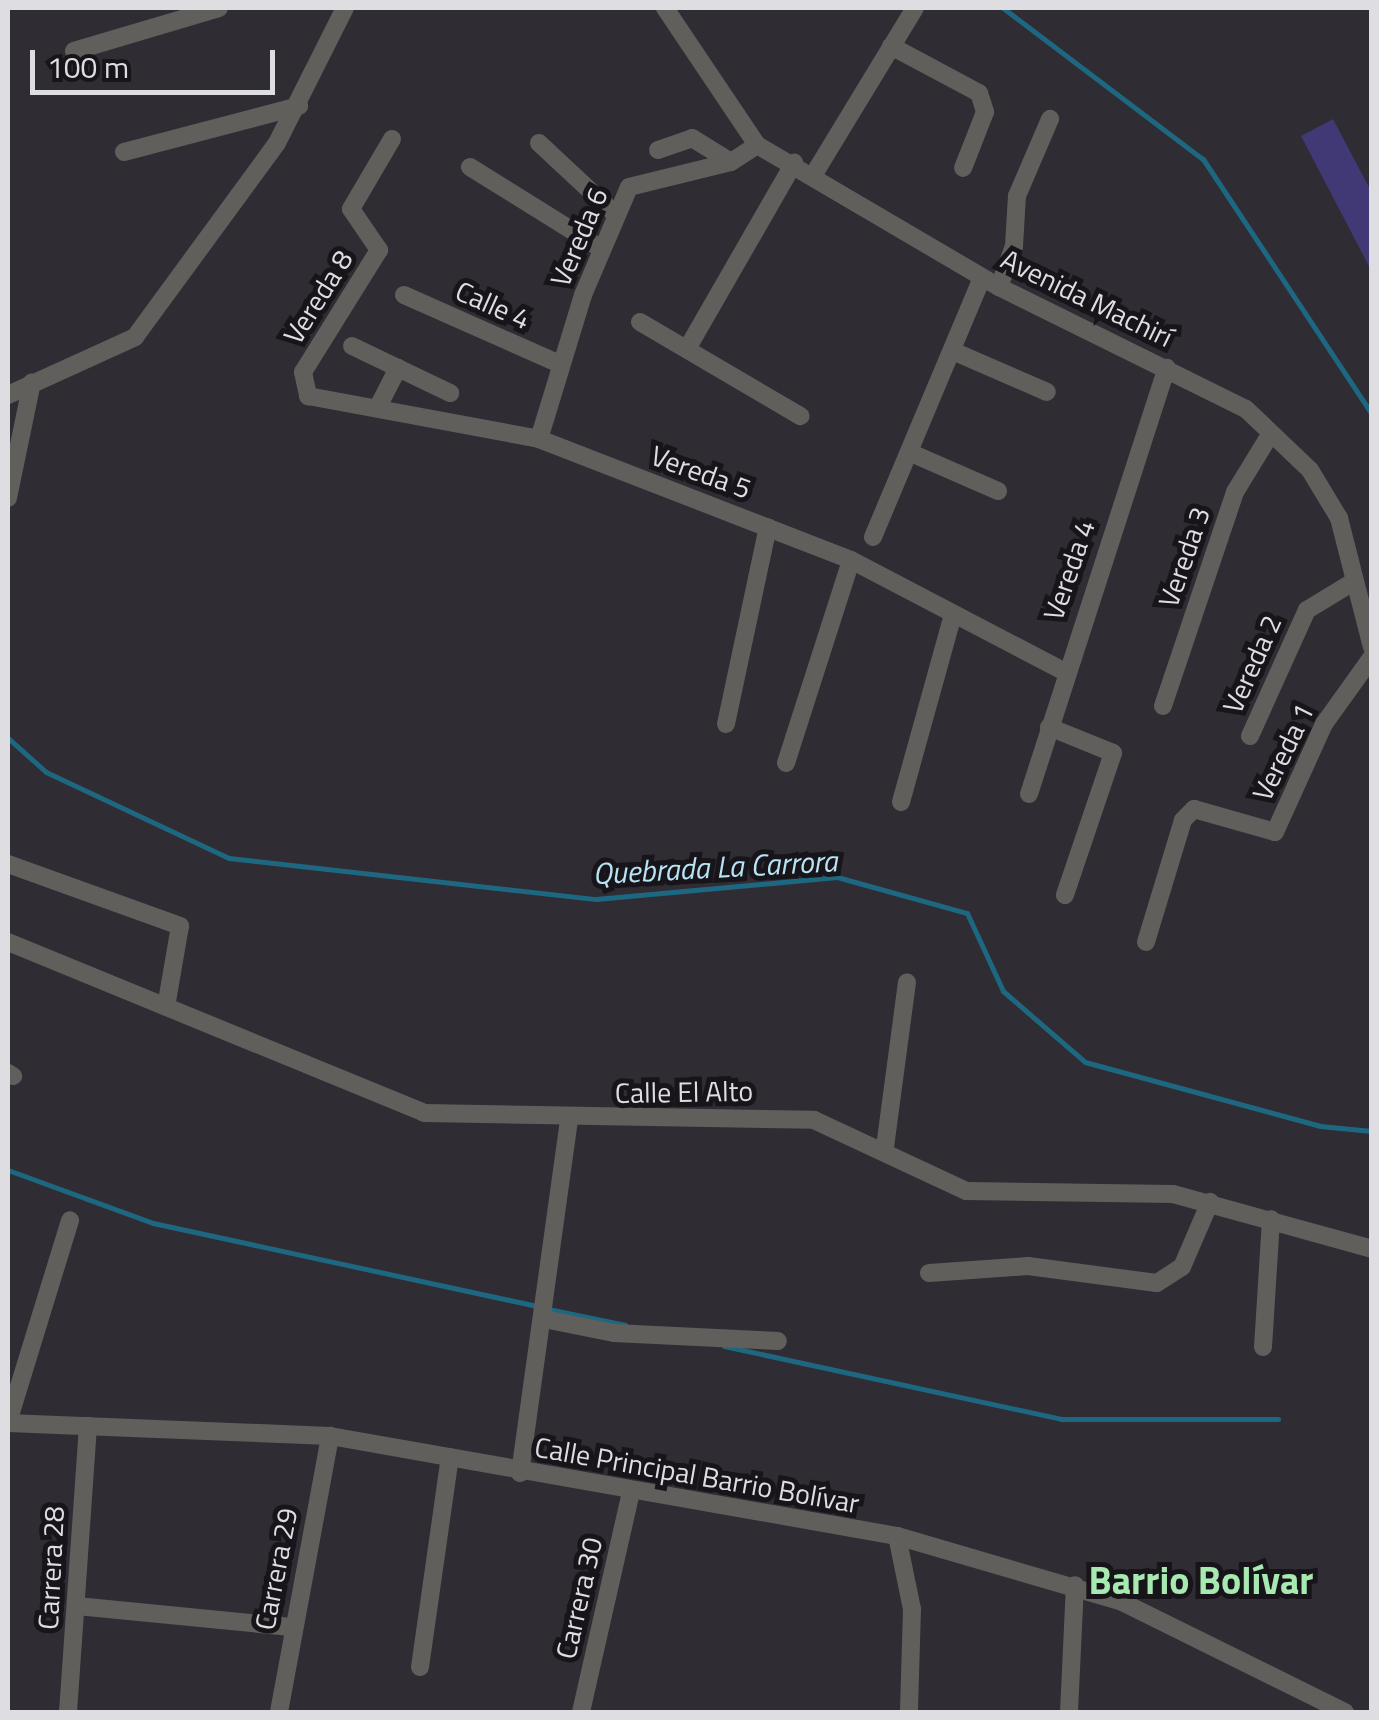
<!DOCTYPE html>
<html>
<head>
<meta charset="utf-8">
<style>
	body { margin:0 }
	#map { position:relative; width:1379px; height:1720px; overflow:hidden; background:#2f2c34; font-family:"Titillium Web",sans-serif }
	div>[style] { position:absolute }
	.stream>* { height:5px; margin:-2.5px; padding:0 2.5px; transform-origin:2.5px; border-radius:2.5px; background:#1d6880 }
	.building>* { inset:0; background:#403975 }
	.minor>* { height:18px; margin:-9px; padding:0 9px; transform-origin:9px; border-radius:9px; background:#605f5c }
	span { translate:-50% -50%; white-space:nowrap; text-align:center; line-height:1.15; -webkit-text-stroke:10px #171519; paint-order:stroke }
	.street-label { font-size:28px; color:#dedde2 }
	.water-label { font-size:30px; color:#b7e3f4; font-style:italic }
	.district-label { font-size:38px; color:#a8e9b2; font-weight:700 }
	.frame { position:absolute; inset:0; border:10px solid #dedde2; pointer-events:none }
	.scale { position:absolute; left:30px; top:50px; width:245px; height:45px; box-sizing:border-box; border:5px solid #dedde2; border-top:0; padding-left:12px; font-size:30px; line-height:35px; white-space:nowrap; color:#dedde2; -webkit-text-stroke:8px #171519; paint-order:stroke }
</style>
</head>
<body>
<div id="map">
	<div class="stream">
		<div style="left:1003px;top:8px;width:251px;rotate:37.1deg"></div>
		<div style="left:1203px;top:159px;width:306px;rotate:56.5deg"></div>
		<div style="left:8px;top:738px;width:51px;rotate:41.8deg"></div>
		<div style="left:46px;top:772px;width:202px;rotate:25.2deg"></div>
		<div style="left:229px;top:858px;width:369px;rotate:6.4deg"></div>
		<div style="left:596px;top:899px;width:242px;rotate:-5.2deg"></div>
		<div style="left:837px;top:877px;width:135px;rotate:15.5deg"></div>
		<div style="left:967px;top:913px;width:86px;rotate:65.2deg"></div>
		<div style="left:1003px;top:991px;width:108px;rotate:40.9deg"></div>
		<div style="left:1085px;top:1062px;width:244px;rotate:15.2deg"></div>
		<div style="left:1320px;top:1126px;width:52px;rotate:5.5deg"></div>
		<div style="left:8px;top:1170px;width:154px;rotate:20.1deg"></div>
		<div style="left:153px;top:1223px;width:393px;rotate:12.2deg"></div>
		<div style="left:548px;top:1309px;width:79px;rotate:11.7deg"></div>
		<div style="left:724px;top:1346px;width:345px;rotate:12.2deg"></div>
		<div style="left:1061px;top:1419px;width:217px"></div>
	</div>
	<div class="building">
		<div style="clip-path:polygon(1333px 119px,1372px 193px,1372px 272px,1301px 136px)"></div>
	</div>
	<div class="minor">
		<div style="left:665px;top:8px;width:165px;rotate:56.1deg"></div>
		<div style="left:757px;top:145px;width:281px;rotate:30.4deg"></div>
		<div style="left:999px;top:287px;width:275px;rotate:26.3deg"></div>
		<div style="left:1246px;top:409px;width:88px;rotate:43.6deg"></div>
		<div style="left:1310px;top:470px;width:56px;rotate:58.9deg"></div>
		<div style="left:1339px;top:518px;width:133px;rotate:75.7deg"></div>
		<div style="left:891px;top:46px;width:100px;rotate:28.1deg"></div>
		<div style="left:979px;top:93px;width:20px;rotate:72deg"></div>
		<div style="left:985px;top:112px;width:60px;rotate:111.4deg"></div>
		<div style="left:74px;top:51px;width:151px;rotate:-16.5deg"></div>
		<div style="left:392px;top:139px;width:81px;rotate:120.4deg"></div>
		<div style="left:351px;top:209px;width:50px;rotate:55.7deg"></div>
		<div style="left:379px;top:250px;width:144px;rotate:121.9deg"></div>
		<div style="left:303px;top:372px;width:25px;rotate:78deg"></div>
		<div style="left:308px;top:396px;width:235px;rotate:10.5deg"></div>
		<div style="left:539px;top:439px;width:335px;rotate:21.2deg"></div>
		<div style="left:851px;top:560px;width:239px;rotate:27.6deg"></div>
		<div style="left:539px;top:143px;width:103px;rotate:43deg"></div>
		<div style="left:658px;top:150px;width:36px;rotate:-19deg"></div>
		<div style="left:692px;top:138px;width:46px;rotate:31.6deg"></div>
		<div style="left:124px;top:152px;width:181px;rotate:-14.7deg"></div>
		<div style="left:470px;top:167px;width:153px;rotate:31.9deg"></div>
		<div style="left:814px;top:174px;width:194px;rotate:-58.7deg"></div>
		<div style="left:999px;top:287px;width:44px;rotate:-69.9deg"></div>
		<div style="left:1014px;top:246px;width:50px;rotate:-86.6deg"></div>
		<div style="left:1017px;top:196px;width:84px;rotate:-66.8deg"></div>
		<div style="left:404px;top:295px;width:171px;rotate:23.9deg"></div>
		<div style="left:640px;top:322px;width:186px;rotate:30.4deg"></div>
		<div style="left:352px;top:346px;width:109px;rotate:25.6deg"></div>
		<div style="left:687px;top:349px;width:215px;rotate:-60.1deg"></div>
		<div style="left:955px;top:352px;width:100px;rotate:23.5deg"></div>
		<div style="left:8px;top:395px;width:140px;rotate:-24.5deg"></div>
		<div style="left:135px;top:337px;width:240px;rotate:-53.8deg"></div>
		<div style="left:277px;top:143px;width:151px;rotate:-63.3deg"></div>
		<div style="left:378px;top:407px;width:44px;rotate:-62.9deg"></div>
		<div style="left:539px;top:439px;width:151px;rotate:-73deg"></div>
		<div style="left:583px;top:295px;width:117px;rotate:-66.9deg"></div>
		<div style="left:629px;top:187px;width:105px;rotate:-13.8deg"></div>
		<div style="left:731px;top:162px;width:31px;rotate:-33deg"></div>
		<div style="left:911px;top:453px;width:95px;rotate:23.6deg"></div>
		<div style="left:8px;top:498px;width:118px;rotate:-78.3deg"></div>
		<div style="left:873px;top:537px;width:281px;rotate:-67.2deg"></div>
		<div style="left:1163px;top:706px;width:226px;rotate:-71.4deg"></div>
		<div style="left:1235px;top:492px;width:69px;rotate:-58.6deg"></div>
		<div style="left:726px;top:724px;width:201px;rotate:-78deg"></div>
		<div style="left:1049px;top:727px;width:69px;rotate:22.1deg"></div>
		<div style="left:1113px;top:753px;width:150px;rotate:108.7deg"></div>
		<div style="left:1250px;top:736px;width:138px;rotate:-65.7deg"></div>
		<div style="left:1307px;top:610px;width:54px;rotate:-31.3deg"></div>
		<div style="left:786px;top:763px;width:213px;rotate:-72.2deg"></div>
		<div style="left:1029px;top:794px;width:448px;rotate:-72.1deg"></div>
		<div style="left:901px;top:802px;width:195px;rotate:-74.5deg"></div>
		<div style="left:8px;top:864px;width:183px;rotate:19.8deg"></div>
		<div style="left:180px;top:926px;width:82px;rotate:99.8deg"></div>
		<div style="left:8px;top:942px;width:450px;rotate:22.3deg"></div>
		<div style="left:424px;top:1113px;width:390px;rotate:1deg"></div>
		<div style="left:814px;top:1120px;width:168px;rotate:25deg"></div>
		<div style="left:966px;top:1191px;width:207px;rotate:0.8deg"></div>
		<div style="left:1173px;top:1194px;width:206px;rotate:15.4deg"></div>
		<div style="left:1146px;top:942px;width:127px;rotate:-73.1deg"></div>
		<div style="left:1183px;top:820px;width:16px;rotate:-45deg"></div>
		<div style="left:1194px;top:809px;width:84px;rotate:15.9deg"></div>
		<div style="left:1275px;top:832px;width:119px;rotate:-65.6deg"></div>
		<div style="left:1324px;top:724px;width:82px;rotate:-54.4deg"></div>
		<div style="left:8px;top:1073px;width:6px;rotate:31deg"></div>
		<div style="left:885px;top:1147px;width:166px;rotate:-82.4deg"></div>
		<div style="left:929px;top:1273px;width:99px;rotate:-4deg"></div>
		<div style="left:1028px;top:1266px;width:130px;rotate:7.5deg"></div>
		<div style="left:1157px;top:1283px;width:30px;rotate:-33deg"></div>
		<div style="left:1182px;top:1267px;width:71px;rotate:-66.7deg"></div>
		<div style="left:544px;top:1319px;width:71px;rotate:11.3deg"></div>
		<div style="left:614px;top:1333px;width:164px;rotate:2.8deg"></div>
		<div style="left:1263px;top:1347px;width:128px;rotate:-86.4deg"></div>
		<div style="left:8px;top:1422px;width:211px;rotate:-72.9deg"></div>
		<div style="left:8px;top:1423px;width:322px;rotate:2.3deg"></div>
		<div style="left:330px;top:1436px;width:576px;rotate:10deg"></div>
		<div style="left:897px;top:1536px;width:234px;rotate:16.3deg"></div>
		<div style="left:1122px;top:1602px;width:249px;rotate:26.3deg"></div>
		<div style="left:520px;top:1473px;width:355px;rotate:-82.1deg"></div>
		<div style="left:897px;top:1536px;width:75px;rotate:78.4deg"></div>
		<div style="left:912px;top:1609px;width:103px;rotate:91.7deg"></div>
		<div style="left:77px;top:1606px;width:215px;rotate:5.6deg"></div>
		<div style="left:420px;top:1667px;width:212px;rotate:-81.9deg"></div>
		<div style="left:68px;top:1712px;width:287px;rotate:-86deg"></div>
		<div style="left:279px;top:1712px;width:281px;rotate:-79.5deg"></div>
		<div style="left:581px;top:1712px;width:221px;rotate:-77.2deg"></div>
		<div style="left:1069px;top:1712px;width:127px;rotate:-87.3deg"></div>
	</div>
	<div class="street-label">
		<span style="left:579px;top:237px;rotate:-67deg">Vereda 6</span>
		<span style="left:318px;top:297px;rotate:-58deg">Vereda 8</span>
		<span style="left:1087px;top:298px;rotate:26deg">Avenida Machirí</span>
		<span style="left:493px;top:305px;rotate:24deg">Calle 4</span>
		<span style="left:701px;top:472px;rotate:20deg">Vereda 5</span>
		<span style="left:1184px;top:557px;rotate:-71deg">Vereda 3</span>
		<span style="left:1069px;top:570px;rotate:-71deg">Vereda 4</span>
		<span style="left:1252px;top:664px;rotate:-66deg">Vereda 2</span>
		<span style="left:1283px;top:752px;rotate:-64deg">Vereda 1</span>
		<span style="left:684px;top:1092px;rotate:-1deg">Calle El Alto</span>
		<span style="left:697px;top:1475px;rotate:10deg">Calle Principal Barrio Bolívar</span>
		<span style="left:51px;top:1568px;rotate:-87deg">Carrera 28</span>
		<span style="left:276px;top:1569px;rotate:-79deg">Carrera 29</span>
		<span style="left:579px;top:1598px;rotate:-77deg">Carrera 30</span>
	</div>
	<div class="water-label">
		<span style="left:715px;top:867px;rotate:-3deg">Quebrada La Carrora</span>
	</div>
	<div class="district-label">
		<span style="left:1201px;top:1581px">Barrio Bolívar</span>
	</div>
	<div class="frame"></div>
	<div class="scale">100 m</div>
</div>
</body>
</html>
